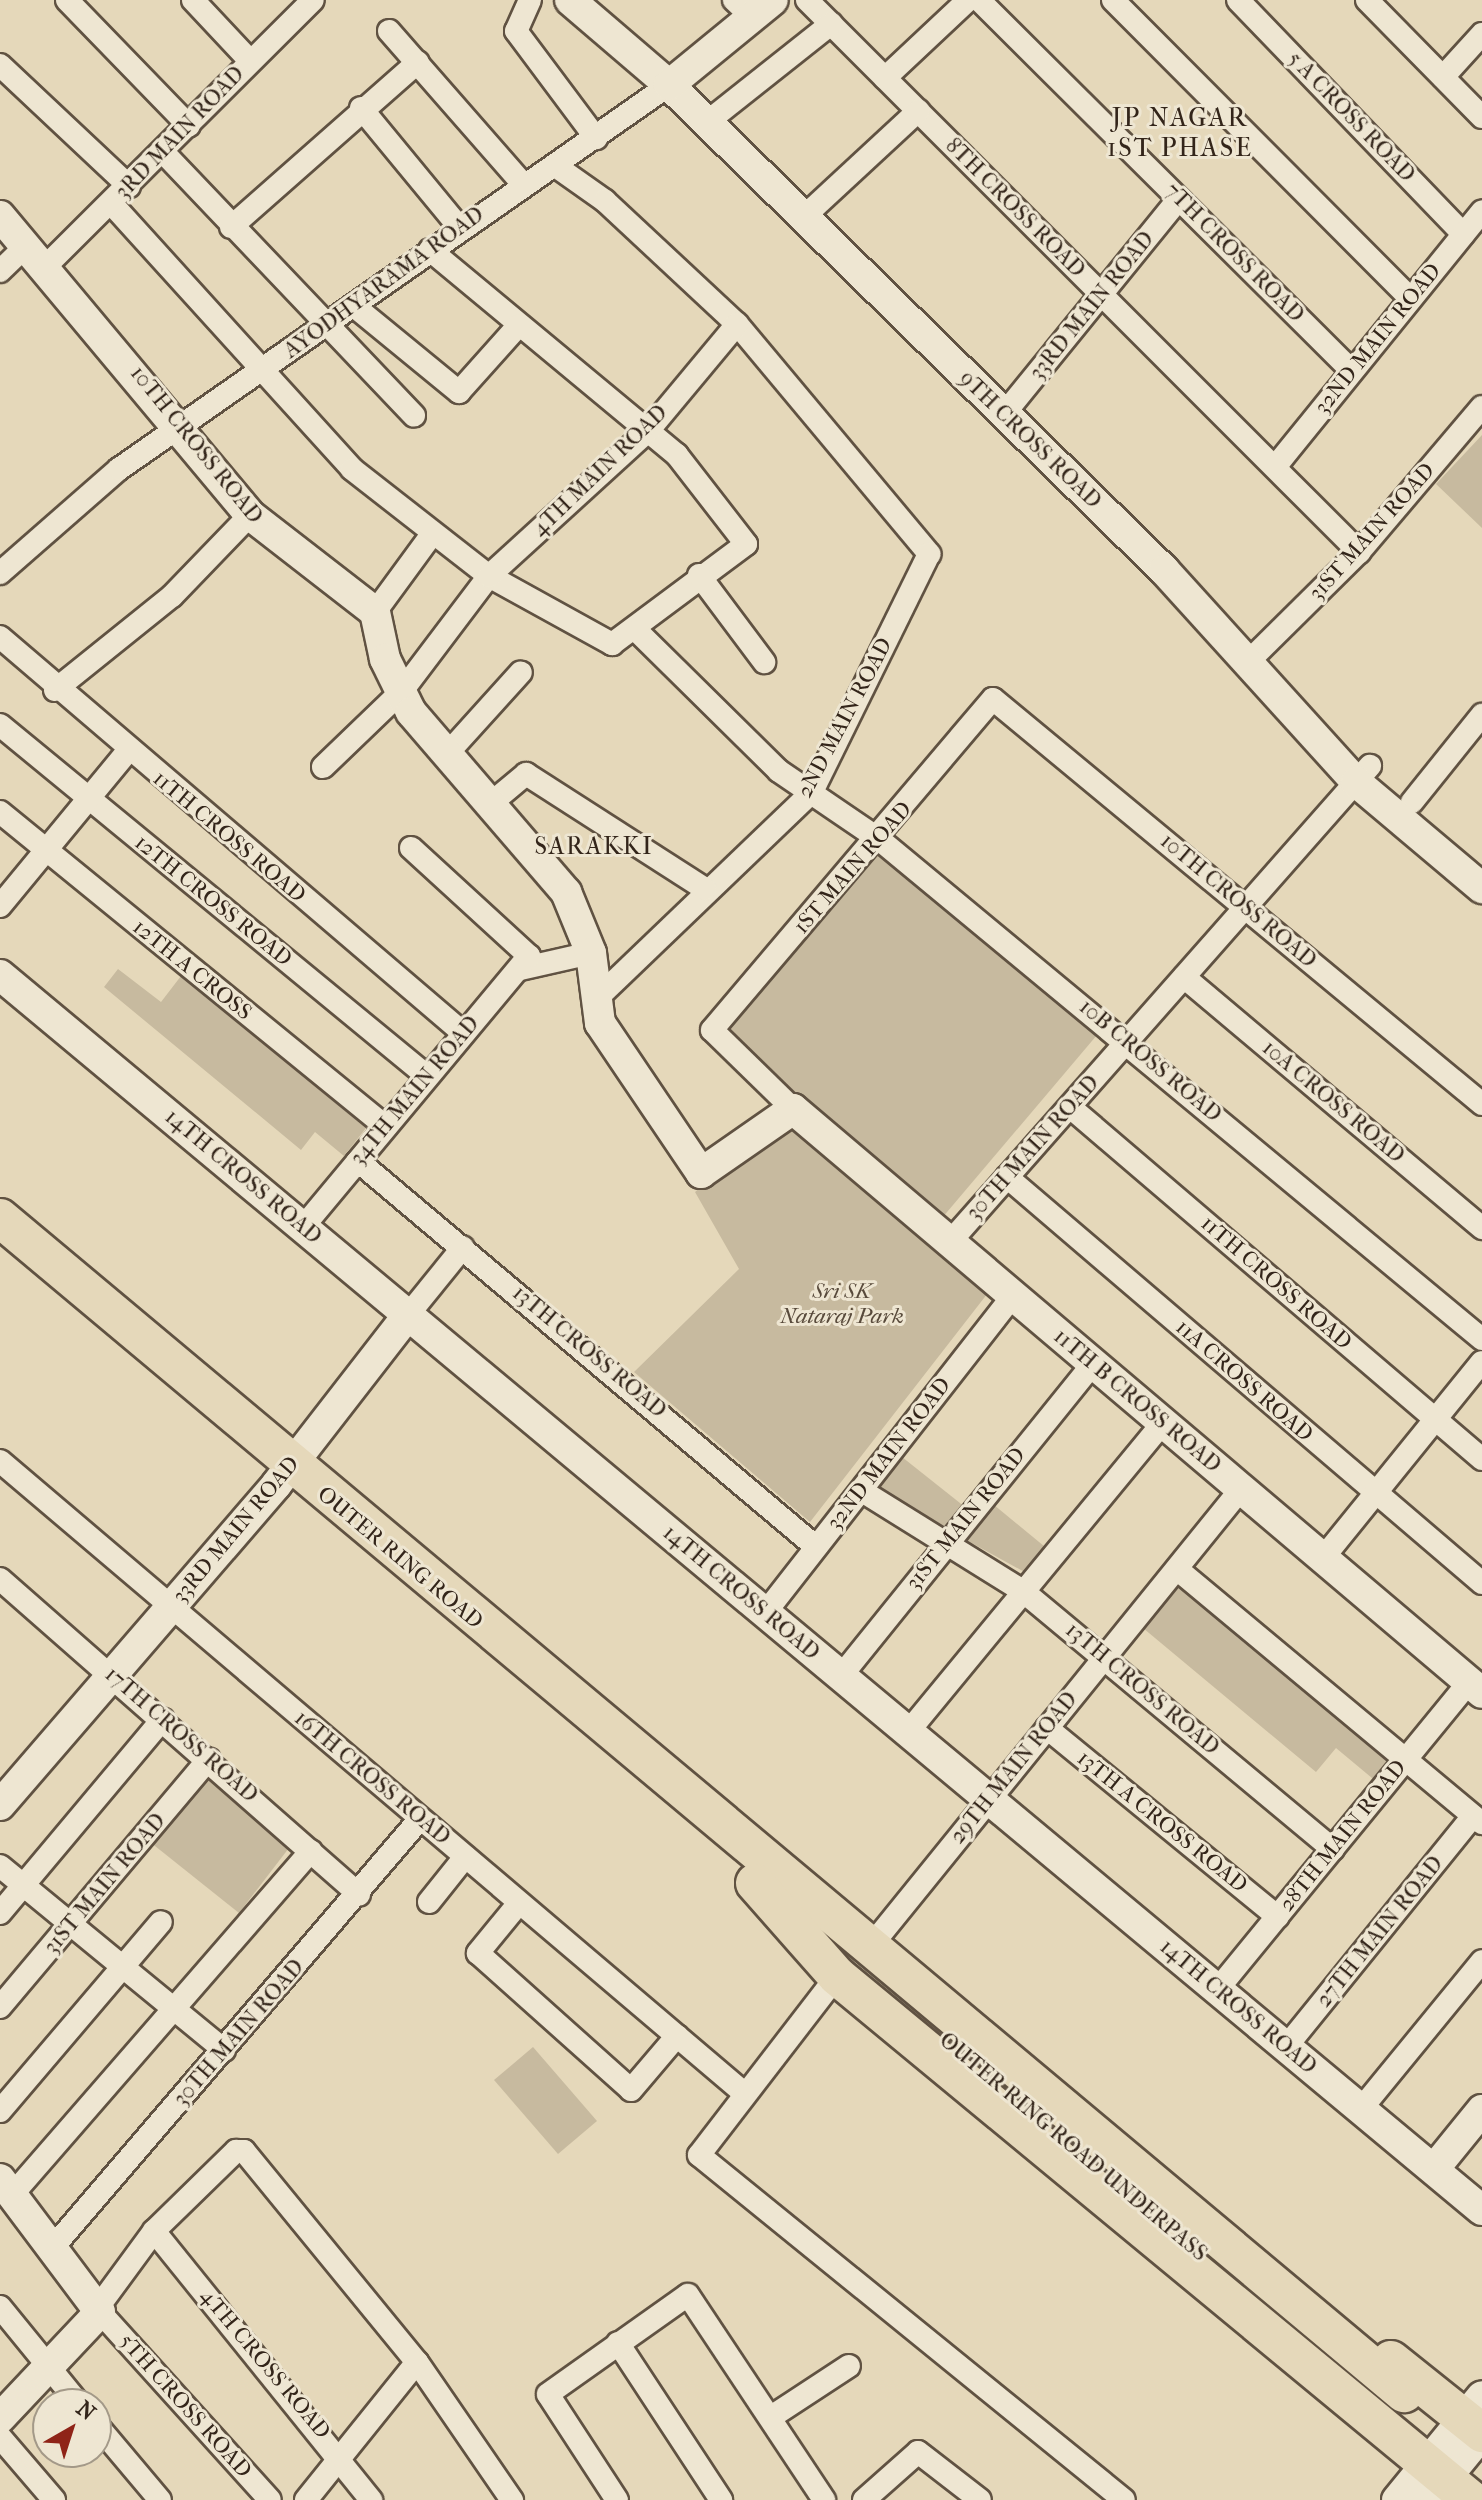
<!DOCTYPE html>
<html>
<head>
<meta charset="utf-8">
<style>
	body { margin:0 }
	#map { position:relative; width:1482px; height:2500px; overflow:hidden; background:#e5d8ba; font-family:"IM FELL French Canon",serif }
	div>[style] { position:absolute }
	.green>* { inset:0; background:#c7ba9f }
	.roads { filter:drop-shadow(2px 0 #605242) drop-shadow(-2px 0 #605242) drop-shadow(0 2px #605242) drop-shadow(0 -2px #605242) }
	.street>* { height:22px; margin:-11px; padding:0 11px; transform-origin:11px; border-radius:11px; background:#eee6d2 }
	.secondary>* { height:30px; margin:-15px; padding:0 15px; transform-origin:15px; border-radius:15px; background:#eee6d2 }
	.highway>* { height:38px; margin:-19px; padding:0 19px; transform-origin:19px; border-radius:19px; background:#e5d8ba }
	span { translate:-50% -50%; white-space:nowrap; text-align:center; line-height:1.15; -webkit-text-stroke:6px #eee6d2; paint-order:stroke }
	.street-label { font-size:22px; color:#33251a }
	.park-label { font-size:22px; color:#584a3b; font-style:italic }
	.neighbourhood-label { font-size:24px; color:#33251a; letter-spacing:2px }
	.quarter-label { font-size:26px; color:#33251a; letter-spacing:2px }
	.north { position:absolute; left:32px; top:2388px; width:80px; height:80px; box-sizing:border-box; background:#eee6d2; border:2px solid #a39988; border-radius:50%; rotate:39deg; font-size:22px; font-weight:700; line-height:32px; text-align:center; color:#33251a }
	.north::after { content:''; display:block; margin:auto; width:28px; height:36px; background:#8f2418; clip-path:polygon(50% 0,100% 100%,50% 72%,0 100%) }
</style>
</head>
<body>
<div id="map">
	<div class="green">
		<div style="clip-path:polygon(1482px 435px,1482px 528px,1436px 484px)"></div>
		<div style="clip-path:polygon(879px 851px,1097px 1035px,942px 1218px,724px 1034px)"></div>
		<div style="clip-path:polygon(118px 969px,161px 1002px,181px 976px,366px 1128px,344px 1156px,315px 1132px,301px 1150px,104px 987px)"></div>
		<div style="clip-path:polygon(790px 1116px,991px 1289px,810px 1522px,634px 1372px,739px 1269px,695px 1192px)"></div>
		<div style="clip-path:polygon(902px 1457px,965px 1507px,948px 1528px,876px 1489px)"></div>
		<div style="clip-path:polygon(988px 1500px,1050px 1551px,1030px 1575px,959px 1536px)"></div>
		<div style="clip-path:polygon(1182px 1582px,1396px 1761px,1378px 1783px,1336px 1748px,1316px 1772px,1143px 1628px)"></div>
		<div style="clip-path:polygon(208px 1773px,292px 1844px,239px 1913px,150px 1842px)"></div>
		<div style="clip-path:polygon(533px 2047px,597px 2121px,558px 2154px,494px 2080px)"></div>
	</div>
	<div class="roads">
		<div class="street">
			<div style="left:67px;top:0;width:175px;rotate:45.9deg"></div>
			<div style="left:193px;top:0;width:83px;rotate:46.9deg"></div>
			<div style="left:530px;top:0;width:34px;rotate:114deg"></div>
			<div style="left:516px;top:31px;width:134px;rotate:53.2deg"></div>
			<div style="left:734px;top:0;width:23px;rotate:43deg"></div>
			<div style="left:807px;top:0;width:781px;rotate:45deg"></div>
			<div style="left:979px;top:0;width:526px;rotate:44.85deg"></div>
			<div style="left:1113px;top:0;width:421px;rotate:45.1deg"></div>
			<div style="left:1238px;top:0;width:325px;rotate:46.1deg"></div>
			<div style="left:1367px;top:0;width:164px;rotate:45.5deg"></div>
			<div style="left:389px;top:31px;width:203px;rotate:48.8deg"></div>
			<div style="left:0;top:65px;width:177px;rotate:43.2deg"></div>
			<div style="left:1443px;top:77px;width:58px;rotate:-47.8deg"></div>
			<div style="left:885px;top:78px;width:114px;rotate:-43.2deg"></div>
			<div style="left:361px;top:108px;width:156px;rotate:50.5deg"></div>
			<div style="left:716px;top:115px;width:147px;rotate:-38.4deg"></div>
			<div style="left:163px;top:152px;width:364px;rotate:46.4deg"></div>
			<div style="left:557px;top:167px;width:59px;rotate:35.3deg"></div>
			<div style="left:605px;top:201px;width:180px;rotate:43deg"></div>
			<div style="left:737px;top:324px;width:300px;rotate:50.1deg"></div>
			<div style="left:929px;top:554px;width:265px;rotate:116.2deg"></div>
			<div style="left:812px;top:792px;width:296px;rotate:136.2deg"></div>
			<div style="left:111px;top:203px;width:359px;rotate:47.8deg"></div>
			<div style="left:352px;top:469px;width:174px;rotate:38deg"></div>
			<div style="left:489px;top:576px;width:141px;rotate:28.9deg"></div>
			<div style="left:612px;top:644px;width:167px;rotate:-36.7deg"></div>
			<div style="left:746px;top:544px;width:113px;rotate:-127.8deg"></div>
			<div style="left:677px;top:455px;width:321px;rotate:-140.3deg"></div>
			<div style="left:809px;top:212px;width:149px;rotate:-42.8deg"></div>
			<div style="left:231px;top:227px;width:249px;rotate:-41.4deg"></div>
			<div style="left:47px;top:265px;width:375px;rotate:-44.9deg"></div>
			<div style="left:0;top:271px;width:37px;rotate:-44deg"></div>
			<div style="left:354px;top:306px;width:136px;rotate:39.3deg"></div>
			<div style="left:459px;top:392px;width:89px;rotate:-48.2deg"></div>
			<div style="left:1004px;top:414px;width:277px;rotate:-50.9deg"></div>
			<div style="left:1275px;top:467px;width:329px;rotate:-51deg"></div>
			<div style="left:0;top:573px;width:158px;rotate:-41.2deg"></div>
			<div style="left:119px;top:469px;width:671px;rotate:-34.92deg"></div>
			<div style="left:699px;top:575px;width:109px;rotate:53.2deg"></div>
			<div style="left:375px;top:612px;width:97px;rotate:-53.8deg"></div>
			<div style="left:637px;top:631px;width:199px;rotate:44.6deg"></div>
			<div style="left:779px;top:771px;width:122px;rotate:34.3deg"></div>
			<div style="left:880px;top:840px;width:782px;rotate:39.66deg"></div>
			<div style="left:0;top:637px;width:608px;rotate:40.53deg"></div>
			<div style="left:1257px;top:653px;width:144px;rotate:-44.7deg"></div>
			<div style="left:1359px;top:552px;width:190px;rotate:-49.7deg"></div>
			<div style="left:55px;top:690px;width:150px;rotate:-38.8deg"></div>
			<div style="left:172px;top:596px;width:112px;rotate:-46.1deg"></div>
			<div style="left:0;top:725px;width:553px;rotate:39.42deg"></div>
			<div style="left:447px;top:754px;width:110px;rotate:-47.9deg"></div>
			<div style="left:323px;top:767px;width:110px;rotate:-43.9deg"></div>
			<div style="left:402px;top:691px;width:144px;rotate:-52.9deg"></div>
			<div style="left:489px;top:576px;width:215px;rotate:-42.4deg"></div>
			<div style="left:648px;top:431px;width:139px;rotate:-50.2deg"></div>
			<div style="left:1412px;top:802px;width:112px;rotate:-51.2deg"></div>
			<div style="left:490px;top:804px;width:47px;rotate:-39.8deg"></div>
			<div style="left:526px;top:774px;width:213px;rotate:32.7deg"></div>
			<div style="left:0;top:812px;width:498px;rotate:39.2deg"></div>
			<div style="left:0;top:906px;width:200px;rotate:-50.5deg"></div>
			<div style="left:520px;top:969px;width:73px;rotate:-12.7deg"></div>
			<div style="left:1184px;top:977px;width:390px;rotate:40.1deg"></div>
			<div style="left:1070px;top:1107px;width:542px;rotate:40.51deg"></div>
			<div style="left:793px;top:1109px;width:113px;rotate:-135.7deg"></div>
			<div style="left:712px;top:1030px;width:434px;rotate:-49.7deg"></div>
			<div style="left:993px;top:699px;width:635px;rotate:39.63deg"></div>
			<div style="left:358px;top:1161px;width:599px;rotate:40.12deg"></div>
			<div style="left:1007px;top:1177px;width:625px;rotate:40.52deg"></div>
			<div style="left:303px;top:1227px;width:353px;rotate:-50.2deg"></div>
			<div style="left:529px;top:956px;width:160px;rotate:-137.5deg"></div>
			<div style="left:950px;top:1242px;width:635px;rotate:-48.58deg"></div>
			<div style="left:408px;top:1315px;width:87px;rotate:-51deg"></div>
			<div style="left:0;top:1461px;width:976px;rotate:40.35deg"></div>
			<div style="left:862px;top:1491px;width:191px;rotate:31.9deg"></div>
			<div style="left:1024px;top:1592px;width:402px;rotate:39.8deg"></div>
			<div style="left:1323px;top:1558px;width:252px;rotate:-51deg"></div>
			<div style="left:1177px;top:1569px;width:397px;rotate:39.8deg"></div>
			<div style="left:0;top:1579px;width:478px;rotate:41.3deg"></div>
			<div style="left:765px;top:1613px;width:402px;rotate:-52deg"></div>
			<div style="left:841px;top:1676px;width:401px;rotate:-51.1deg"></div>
			<div style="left:1047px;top:1728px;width:298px;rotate:39.3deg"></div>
			<div style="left:908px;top:1732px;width:401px;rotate:-50.5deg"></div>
			<div style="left:0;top:1866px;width:290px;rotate:39.4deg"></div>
			<div style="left:429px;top:1902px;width:58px;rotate:-51.3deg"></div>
			<div style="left:519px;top:1903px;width:65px;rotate:129.4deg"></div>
			<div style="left:478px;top:1953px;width:205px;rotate:41.8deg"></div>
			<div style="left:631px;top:2090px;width:71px;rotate:-49.6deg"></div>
			<div style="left:0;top:1913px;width:253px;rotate:-50deg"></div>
			<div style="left:879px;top:1936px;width:575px;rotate:-51deg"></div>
			<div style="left:837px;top:1976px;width:226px;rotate:127.6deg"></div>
			<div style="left:699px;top:2155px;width:547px;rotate:39.07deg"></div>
			<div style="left:1217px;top:1990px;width:398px;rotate:-50.7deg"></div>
			<div style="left:0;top:2007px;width:324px;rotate:-49.9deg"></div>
			<div style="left:1286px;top:2047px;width:297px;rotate:-51deg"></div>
			<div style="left:1361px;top:2109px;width:191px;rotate:-50.7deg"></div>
			<div style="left:0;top:2111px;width:248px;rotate:-49.6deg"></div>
			<div style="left:11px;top:2196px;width:457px;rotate:-49deg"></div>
			<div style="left:154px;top:2231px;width:346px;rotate:51.1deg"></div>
			<div style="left:55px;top:2245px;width:561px;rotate:-49.41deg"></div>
			<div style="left:99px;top:2306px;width:93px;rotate:-53.7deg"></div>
			<div style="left:154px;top:2231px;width:115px;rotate:-44.3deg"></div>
			<div style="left:236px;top:2151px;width:8px"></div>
			<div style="left:244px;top:2151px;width:273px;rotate:50.7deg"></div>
			<div style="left:417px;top:2362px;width:168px;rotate:55.5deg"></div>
			<div style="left:0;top:2307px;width:125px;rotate:50.8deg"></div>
			<div style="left:100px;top:2312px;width:253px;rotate:47.9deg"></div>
			<div style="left:618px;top:2343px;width:188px;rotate:56.7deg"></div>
			<div style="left:771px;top:2417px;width:93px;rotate:-33.2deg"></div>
			<div style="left:96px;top:2424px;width:99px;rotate:49.9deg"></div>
			<div style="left:0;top:2437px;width:83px;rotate:49.4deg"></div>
			<div style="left:306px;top:2500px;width:177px;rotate:-51.2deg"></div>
			<div style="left:617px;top:2500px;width:126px;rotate:-123.1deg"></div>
			<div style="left:548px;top:2394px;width:171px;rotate:-35.3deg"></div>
			<div style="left:688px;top:2295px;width:246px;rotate:56.4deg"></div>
			<div style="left:864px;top:2500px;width:72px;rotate:-41.6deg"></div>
			<div style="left:918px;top:2452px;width:78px;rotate:37.7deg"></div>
		</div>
		<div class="secondary">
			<div style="left:570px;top:0;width:130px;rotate:40.6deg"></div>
			<div style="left:669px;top:85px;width:693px;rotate:44.42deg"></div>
			<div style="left:1164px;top:570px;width:286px;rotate:47.8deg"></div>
			<div style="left:1356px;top:782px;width:165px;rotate:40.1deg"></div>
			<div style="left:669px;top:85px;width:134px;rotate:-39.3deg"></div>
			<div style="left:0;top:216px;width:390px;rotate:50.1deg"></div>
			<div style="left:250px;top:515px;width:158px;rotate:37.8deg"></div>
			<div style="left:375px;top:612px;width:48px;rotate:78deg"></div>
			<div style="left:385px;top:659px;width:59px;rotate:63.9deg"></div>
			<div style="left:411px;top:712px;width:238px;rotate:49.3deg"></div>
			<div style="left:566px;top:892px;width:66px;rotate:67.7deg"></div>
			<div style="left:591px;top:953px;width:71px;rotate:82.7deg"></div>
			<div style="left:600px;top:1023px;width:181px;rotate:56deg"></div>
			<div style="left:701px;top:1173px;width:112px;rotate:-34.8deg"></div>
			<div style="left:793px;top:1109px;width:903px;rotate:40.28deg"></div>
			<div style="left:0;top:975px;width:1929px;rotate:39.81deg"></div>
			<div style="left:0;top:1805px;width:423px;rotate:-49.2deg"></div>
			<div style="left:276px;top:1485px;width:215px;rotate:-52.2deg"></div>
			<div style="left:1434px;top:2169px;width:76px;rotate:-50.9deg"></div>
			<div style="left:0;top:2179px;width:166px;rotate:53.1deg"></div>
			<div style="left:100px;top:2312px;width:146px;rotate:133.3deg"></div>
			<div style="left:1397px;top:2500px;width:134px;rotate:-50.7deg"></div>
			<div style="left:1428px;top:2500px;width:85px;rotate:-50.7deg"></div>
		</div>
		<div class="highway">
			<div style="left:0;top:1218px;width:1831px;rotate:39.93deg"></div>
			<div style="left:755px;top:1883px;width:124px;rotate:48.6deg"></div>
			<div style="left:837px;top:1976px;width:823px;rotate:39.57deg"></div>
			<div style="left:1391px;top:2360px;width:117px;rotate:38.7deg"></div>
		</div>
	</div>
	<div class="street-label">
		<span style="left:1351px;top:117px;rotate:46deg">5 A CROSS ROAD</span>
		<span style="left:180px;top:133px;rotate:-46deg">3RD MAIN ROAD</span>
		<span style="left:1015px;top:208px;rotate:45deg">8TH CROSS ROAD</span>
		<span style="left:1234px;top:253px;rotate:45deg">7TH CROSS ROAD</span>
		<span style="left:384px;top:283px;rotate:-36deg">AYODHYARAMA ROAD</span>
		<span style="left:1092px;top:306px;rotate:-51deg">33RD MAIN ROAD</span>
		<span style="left:1378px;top:339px;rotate:-51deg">32ND MAIN ROAD</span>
		<span style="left:1030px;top:440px;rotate:44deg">9TH CROSS ROAD</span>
		<span style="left:196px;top:445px;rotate:51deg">10TH CROSS ROAD</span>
		<span style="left:600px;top:471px;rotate:-44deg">4TH MAIN ROAD</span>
		<span style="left:1372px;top:532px;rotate:-48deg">31ST MAIN ROAD</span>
		<span style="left:845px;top:718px;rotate:-62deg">2ND MAIN ROAD</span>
		<span style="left:229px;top:837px;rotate:40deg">11TH CROSS ROAD</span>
		<span style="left:853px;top:868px;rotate:-49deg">1ST MAIN ROAD</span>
		<span style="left:213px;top:901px;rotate:39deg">12TH CROSS ROAD</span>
		<span style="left:1238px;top:901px;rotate:40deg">10TH CROSS ROAD</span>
		<span style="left:192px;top:970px;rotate:39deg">12TH A CROSS</span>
		<span style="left:1150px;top:1061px;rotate:40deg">10B CROSS ROAD</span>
		<span style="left:415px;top:1091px;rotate:-50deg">34TH MAIN ROAD</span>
		<span style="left:1333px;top:1102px;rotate:40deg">10A CROSS ROAD</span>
		<span style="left:1033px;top:1148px;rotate:-48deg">30TH MAIN ROAD</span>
		<span style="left:243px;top:1177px;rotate:40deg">14TH CROSS ROAD</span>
		<span style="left:1276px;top:1283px;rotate:41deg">11TH CROSS ROAD</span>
		<span style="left:589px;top:1352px;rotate:40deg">13TH CROSS ROAD</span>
		<span style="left:1244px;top:1381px;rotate:41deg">11A CROSS ROAD</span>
		<span style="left:1137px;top:1401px;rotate:40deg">11TH B CROSS ROAD</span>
		<span style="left:889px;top:1454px;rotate:-52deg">32ND MAIN ROAD</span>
		<span style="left:966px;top:1519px;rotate:-51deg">31ST MAIN ROAD</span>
		<span style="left:236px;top:1530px;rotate:-50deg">33RD MAIN ROAD</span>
		<span style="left:400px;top:1558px;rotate:40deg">OUTER RING ROAD</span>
		<span style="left:741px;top:1593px;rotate:40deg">14TH CROSS ROAD</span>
		<span style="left:1142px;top:1689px;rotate:40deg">13TH CROSS ROAD</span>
		<span style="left:181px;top:1735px;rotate:41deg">17TH CROSS ROAD</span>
		<span style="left:1014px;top:1768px;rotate:-51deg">29TH MAIN ROAD</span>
		<span style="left:372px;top:1778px;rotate:40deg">16TH CROSS ROAD</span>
		<span style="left:1162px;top:1822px;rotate:39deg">13TH A CROSS ROAD</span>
		<span style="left:1343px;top:1836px;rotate:-51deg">28TH MAIN ROAD</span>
		<span style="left:105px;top:1884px;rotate:-50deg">31ST MAIN ROAD</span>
		<span style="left:1380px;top:1932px;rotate:-51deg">27TH MAIN ROAD</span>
		<span style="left:1238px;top:2007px;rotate:40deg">14TH CROSS ROAD</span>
		<span style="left:239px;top:2033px;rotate:-49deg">30TH MAIN ROAD</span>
		<span style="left:1073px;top:2147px;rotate:40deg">OUTER RING ROAD UNDERPASS</span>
		<span style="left:265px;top:2364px;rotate:50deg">4TH CROSS ROAD</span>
		<span style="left:185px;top:2406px;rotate:48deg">5TH CROSS ROAD</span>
	</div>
	<div class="park-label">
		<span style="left:842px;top:1304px">Sri SK<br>Nataraj Park</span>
	</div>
	<div class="neighbourhood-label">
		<span style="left:594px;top:847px">SARAKKI</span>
	</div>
	<div class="quarter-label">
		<span style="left:1180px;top:133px">JP NAGAR<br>1ST PHASE</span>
	</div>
	<div class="north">N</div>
</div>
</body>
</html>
